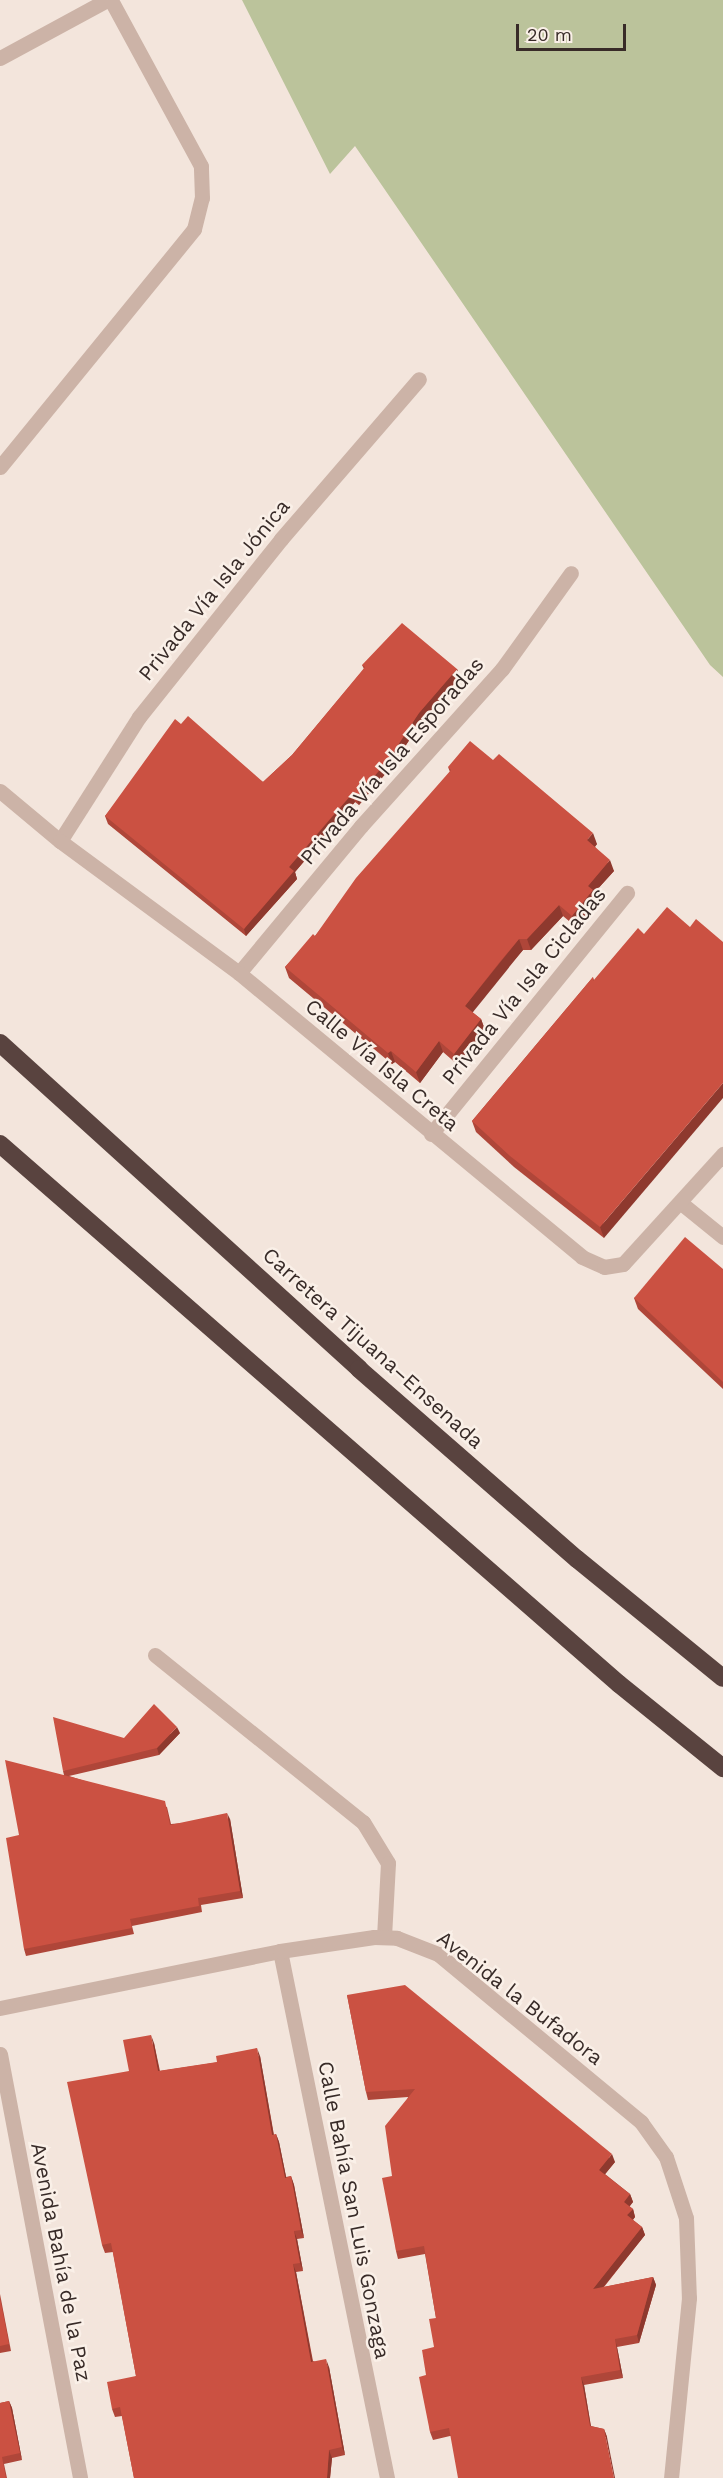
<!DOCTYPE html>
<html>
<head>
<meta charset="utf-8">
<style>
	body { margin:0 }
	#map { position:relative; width:723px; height:2478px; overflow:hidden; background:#f3e5dc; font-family:"Work Sans",sans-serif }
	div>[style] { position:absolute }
	.green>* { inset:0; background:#bbc39b }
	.service>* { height:15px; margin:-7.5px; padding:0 7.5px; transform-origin:7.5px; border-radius:7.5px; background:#ccb3a7 }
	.minor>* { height:15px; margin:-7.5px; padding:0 7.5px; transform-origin:7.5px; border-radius:7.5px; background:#ccb3a7 }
	.tertiary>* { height:15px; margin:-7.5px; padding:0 7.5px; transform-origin:7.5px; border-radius:7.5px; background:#ccb3a7 }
	.motorway>* { height:18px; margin:-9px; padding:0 9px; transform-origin:9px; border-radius:9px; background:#59433f }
	.wall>* { inset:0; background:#af4639 }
	.shaded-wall>* { inset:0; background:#8e392e }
	.building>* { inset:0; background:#cb5142 }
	span { translate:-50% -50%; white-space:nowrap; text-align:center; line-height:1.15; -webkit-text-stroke:5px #faf0e8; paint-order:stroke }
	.street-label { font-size:21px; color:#382b28 }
	.scale { position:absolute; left:516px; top:24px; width:110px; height:27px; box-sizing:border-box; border:3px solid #382b28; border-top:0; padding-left:8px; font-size:18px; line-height:21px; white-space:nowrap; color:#382b28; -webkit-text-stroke:4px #faf0e8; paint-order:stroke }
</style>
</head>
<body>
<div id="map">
	<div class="green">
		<div style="clip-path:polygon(242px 0,723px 0,723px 677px,710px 665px,355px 146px,330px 174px)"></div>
	</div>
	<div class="service">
		<div style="left:155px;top:1655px;width:267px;rotate:38.8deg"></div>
		<div style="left:363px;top:1822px;width:48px;rotate:58.6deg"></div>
		<div style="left:388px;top:1863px;width:74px;rotate:93.1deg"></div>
	</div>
	<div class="minor">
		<div style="left:0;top:58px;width:122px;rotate:-28.5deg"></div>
		<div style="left:0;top:467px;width:307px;rotate:-50.8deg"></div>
		<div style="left:194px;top:229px;width:32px;rotate:-76deg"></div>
		<div style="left:202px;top:198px;width:32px;rotate:-92deg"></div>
		<div style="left:201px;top:166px;width:189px;rotate:-118.5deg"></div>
		<div style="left:60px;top:841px;width:147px;rotate:-57.5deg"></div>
		<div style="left:139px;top:717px;width:228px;rotate:-51.4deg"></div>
		<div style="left:281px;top:539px;width:211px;rotate:-49.2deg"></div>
		<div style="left:239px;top:973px;width:191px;rotate:-50.3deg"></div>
		<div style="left:361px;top:826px;width:211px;rotate:-48.1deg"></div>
		<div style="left:502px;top:669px;width:118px;rotate:-54.3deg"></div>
		<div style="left:431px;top:1134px;width:311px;rotate:-50.9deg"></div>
		<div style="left:681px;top:1203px;width:54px;rotate:39deg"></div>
		<div style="left:623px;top:1264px;width:149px;rotate:-47.7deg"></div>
		<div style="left:280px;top:1951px;width:538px;rotate:78.52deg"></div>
		<div style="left:0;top:2008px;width:286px;rotate:-11.5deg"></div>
		<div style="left:280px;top:1951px;width:95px;rotate:-8.5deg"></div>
		<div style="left:374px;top:1937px;width:23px;rotate:2deg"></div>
		<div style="left:397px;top:1938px;width:44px;rotate:21.3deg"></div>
		<div style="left:438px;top:1954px;width:264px;rotate:39.6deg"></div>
		<div style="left:641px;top:2122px;width:43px;rotate:54.5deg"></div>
		<div style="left:666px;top:2157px;width:64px;rotate:71.8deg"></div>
		<div style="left:686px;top:2218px;width:80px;rotate:87.9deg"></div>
		<div style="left:689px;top:2298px;width:181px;rotate:95.7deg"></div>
		<div style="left:0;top:2054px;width:431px;rotate:79.3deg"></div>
	</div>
	<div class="tertiary">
		<div style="left:0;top:791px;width:78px;rotate:39.8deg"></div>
		<div style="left:60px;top:841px;width:222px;rotate:36.4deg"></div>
		<div style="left:239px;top:973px;width:445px;rotate:39.6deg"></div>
		<div style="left:582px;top:1257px;width:24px;rotate:24deg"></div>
		<div style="left:604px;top:1267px;width:19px;rotate:-9deg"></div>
	</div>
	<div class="motorway">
		<div style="left:0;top:1043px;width:485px;rotate:42.2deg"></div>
		<div style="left:359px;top:1369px;width:289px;rotate:41.1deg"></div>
		<div style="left:577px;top:1559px;width:188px;rotate:39.2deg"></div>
		<div style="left:0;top:1144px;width:821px;rotate:41.1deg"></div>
		<div style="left:619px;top:1684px;width:134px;rotate:38.9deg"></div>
	</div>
	<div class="wall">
		<div style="clip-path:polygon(362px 665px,457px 669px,460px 677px,422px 721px,392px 766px,359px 805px,355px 802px,332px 828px,295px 872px,297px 879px,246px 936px,108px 824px,105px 816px,181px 724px,263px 782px,292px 755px,364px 669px)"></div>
		<div style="clip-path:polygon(448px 767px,597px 844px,595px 847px,614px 871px,594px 893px,597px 901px,576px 927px,563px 916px,531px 950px,523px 950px,503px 973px,472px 1012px,481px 1019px,485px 1030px,458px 1065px,443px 1052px,420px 1083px,395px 1062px,392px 1064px,289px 978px,285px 967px,315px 936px,450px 772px)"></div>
		<div style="clip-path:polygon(593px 977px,594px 980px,604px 1238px,514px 1167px,476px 1132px,472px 1121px)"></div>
		<div style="clip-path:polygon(723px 1269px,723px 1389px,638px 1309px,634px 1298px)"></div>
		<div style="clip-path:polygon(180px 1733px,159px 1755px,69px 1776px,167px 1807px,171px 1824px,230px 1819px,243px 1898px,201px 1905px,202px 1912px,132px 1926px,134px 1934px,26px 1956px,24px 1949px,19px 1835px,64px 1775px,63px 1771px,124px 1738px)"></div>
		<div style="clip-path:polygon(347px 1995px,615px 2162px,605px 2174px,630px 2194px,633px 2202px,629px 2206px,633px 2209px,635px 2217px,633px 2220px,642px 2227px,645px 2235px,604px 2287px,653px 2277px,656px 2285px,639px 2343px,617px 2347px,623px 2378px,584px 2385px,591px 2426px,604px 2429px,607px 2437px,450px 2436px,433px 2440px,430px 2432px,426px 2375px,434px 2347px,436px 2318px,425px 2254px,398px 2259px,396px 2251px,392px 2176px,408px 2097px,368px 2100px,366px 2092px)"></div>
		<div style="clip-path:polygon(154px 2043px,160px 2071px,260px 2056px,274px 2135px,276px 2134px,279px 2142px,286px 2177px,291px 2176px,294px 2185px,304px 2238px,297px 2239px,303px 2271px,296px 2272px,313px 2361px,329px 2367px,345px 2455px,332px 2458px,330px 2478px,134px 2478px,122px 2416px,115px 2417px,112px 2409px,136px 2376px,113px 2252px,105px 2253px,102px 2245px,129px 2071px)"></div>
		<div style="clip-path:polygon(0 2294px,11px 2351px,0 2353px)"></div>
		<div style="clip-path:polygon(9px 2401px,12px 2408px,22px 2460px,4px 2464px,7px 2478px,0 2478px,0 2403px)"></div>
	</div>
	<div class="shaded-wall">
		<div style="clip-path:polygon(457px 669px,460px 677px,422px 721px,392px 766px,359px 805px,356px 798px,419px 713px)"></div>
		<div style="clip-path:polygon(352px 794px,355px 802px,295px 872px,297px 879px,246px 936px,244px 929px,289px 867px)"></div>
		<div style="clip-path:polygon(593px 833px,597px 844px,591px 851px,587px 840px)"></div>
		<div style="clip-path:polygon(610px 860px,614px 871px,594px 893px,597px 901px,576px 927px,572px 916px,588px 886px)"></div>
		<div style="clip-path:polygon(559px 905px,563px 916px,531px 950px,527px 939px)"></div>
		<div style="clip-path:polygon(519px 939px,523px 950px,469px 1017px,465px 1006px)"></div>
		<div style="clip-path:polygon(481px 1019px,485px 1030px,458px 1065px,454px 1054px)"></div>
		<div style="clip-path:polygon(439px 1041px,443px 1052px,420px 1083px,416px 1072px)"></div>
		<div style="clip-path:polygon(391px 1051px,395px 1062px,392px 1064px,388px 1053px)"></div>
		<div style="clip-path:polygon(723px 1083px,723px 1098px,604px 1238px,600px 1227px)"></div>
		<div style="clip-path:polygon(177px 1727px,180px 1733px,159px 1755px,157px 1748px)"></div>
		<div style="clip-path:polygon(227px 1813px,230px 1819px,243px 1898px,240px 1891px)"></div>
		<div style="clip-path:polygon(151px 2035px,154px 2043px,161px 2080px,158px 2071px)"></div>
		<div style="clip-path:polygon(257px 2048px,260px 2056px,275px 2143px,272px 2135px)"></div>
		<div style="clip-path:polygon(276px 2134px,279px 2142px,288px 2186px,285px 2178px)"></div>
		<div style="clip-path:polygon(612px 2154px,615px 2162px,602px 2178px,599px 2170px)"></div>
		<div style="clip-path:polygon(291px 2176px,294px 2185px,304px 2238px,301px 2230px)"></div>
		<div style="clip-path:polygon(630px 2194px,633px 2202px,627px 2210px,624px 2202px)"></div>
		<div style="clip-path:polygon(633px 2209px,635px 2217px,630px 2223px,627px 2215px)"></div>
		<div style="clip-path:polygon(642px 2227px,645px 2235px,596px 2296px,593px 2289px)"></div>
		<div style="clip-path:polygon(294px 2231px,297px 2239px,303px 2271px,300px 2263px)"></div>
		<div style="clip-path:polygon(293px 2264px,296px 2272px,314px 2370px,311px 2362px)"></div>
		<div style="clip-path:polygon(653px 2277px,656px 2285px,639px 2343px,637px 2335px)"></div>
		<div style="clip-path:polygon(615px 2339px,617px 2347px,623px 2378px,620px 2370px)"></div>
		<div style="clip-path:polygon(326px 2359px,329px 2367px,345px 2455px,342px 2447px)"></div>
		<div style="clip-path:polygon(581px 2377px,584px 2385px,592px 2434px,590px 2426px)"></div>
		<div style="clip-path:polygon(9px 2401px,12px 2408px,22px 2460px,20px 2453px)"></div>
		<div style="clip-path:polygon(604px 2429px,607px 2437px,615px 2478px,614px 2478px)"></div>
		<div style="clip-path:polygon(329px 2450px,332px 2458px,330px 2478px,327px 2478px)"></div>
	</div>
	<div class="building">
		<div style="clip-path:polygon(402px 623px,457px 669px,419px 713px,389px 759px,356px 798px,352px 794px,329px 820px,289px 867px,294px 871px,244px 929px,105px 816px,175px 719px,181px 724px,188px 716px,263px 782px,292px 755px,365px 667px,362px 665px)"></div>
		<div style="clip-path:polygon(470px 741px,493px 760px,499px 754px,593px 833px,587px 840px,610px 860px,588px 886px,593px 890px,572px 916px,559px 905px,527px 939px,519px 939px,499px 963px,465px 1006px,481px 1019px,454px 1054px,439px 1041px,416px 1072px,391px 1051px,388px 1053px,285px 967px,313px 934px,315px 936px,356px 878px,451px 770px,448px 767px)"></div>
		<div style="clip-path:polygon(667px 907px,690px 927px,696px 919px,723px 942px,723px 1083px,600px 1227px,510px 1156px,472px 1121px,593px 977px,593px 981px,638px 928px,644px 934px)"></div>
		<div style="clip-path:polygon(685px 1237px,723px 1269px,723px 1382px,634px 1298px)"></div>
		<div style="clip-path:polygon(154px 1704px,177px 1727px,157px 1748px,63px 1771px,53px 1717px,124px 1738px)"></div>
		<div style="clip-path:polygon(5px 1760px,165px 1801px,170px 1825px,227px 1813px,240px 1891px,198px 1898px,199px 1906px,130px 1919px,132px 1928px,24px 1949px,6px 1838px,19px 1835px)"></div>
		<div style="clip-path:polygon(405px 1985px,612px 2154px,599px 2170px,630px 2194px,624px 2202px,633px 2209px,627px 2215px,642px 2227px,593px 2289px,653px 2277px,637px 2335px,615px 2339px,620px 2370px,581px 2377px,590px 2426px,604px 2429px,614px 2478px,458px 2478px,449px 2428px,430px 2432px,419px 2377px,426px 2375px,422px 2350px,434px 2347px,429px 2319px,436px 2318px,424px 2246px,396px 2251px,382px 2178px,392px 2176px,385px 2126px,415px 2089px,366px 2092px,347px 1995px)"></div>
		<div style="clip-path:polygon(151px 2035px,158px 2071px,217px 2062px,216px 2056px,257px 2048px,272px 2135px,276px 2134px,285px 2178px,291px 2176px,301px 2230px,294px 2231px,300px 2263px,293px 2264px,311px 2362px,326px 2359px,342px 2447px,329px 2450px,327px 2478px,134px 2478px,120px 2407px,112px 2409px,107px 2382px,136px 2376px,111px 2243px,102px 2245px,67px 2082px,129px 2071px,123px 2040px)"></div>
		<div style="clip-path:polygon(0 2298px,9px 2344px,0 2346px)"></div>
		<div style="clip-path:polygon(9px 2401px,20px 2453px,2px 2457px,6px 2478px,0 2478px,0 2403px)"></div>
	</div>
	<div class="street-label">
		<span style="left:214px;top:590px;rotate:-51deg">Privada Vía Isla Jónica</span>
		<span style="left:392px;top:761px;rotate:-49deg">Privada Vía Isla Esporadas</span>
		<span style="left:524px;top:986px;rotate:-51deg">Privada Vía Isla Cicladas</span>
		<span style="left:382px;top:1065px;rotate:40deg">Calle Vía Isla Creta</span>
		<span style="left:373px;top:1348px;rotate:42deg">Carretera Tijuana–Ensenada</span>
		<span style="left:520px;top:1998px;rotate:38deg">Avenida la Bufadora</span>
		<span style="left:354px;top:2210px;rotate:79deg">Calle Bahía San Luis Gonzaga</span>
		<span style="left:61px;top:2262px;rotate:79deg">Avenida Bahía de la Paz</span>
	</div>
	<div class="scale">20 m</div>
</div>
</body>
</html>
